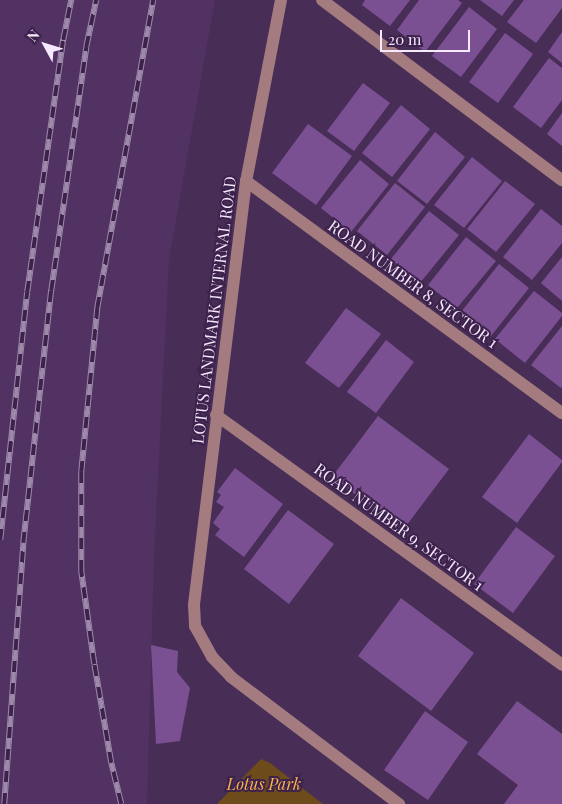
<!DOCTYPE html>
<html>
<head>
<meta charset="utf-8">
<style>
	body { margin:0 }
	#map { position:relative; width:562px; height:804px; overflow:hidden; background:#482d57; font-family:"Playfair Display",serif }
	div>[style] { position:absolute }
	.built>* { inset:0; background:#523263 }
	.green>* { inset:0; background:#6e4b1a }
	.building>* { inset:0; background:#7b5093 }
	.minor>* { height:12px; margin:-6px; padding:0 6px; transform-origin:6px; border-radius:6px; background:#a47b7f }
	.rail>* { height:5.5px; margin-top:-2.75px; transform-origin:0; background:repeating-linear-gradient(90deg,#3d224c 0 11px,#9d89a9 0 22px); box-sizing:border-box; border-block:1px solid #9d89a9 }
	span { translate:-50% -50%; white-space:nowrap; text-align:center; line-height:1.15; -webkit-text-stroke:4px #3d224c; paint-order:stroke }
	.street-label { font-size:16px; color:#f6e9fe }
	.park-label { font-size:16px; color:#fdb34d; font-style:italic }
	.north { position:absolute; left:20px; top:20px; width:50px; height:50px; -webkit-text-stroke:4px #3d224c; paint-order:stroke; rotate:309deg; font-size:14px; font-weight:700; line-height:20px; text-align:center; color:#f6e9fe }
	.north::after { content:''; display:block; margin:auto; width:18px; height:22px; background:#f6e9fe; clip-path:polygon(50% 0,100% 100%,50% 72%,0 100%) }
	.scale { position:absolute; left:380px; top:30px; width:90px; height:22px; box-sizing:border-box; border:2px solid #f6e9fe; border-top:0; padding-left:6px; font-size:15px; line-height:18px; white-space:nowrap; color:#f6e9fe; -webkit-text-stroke:4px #3d224c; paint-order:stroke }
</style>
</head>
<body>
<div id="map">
	<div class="built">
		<div style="clip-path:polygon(0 0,215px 0,169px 259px,154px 556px,147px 804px,0 804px)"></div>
	</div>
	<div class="green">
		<div style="clip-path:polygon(261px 759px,270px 763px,323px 804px,217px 804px)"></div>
	</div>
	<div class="building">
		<div style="clip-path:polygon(365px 0,410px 0,390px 26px,362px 5px)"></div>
		<div style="clip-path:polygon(419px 0,458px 0,462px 3px,425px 52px,397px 30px)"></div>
		<div style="clip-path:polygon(480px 0,514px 0,502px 16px)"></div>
		<div style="clip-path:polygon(524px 0,562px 0,562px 8px,536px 43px,507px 22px)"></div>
		<div style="clip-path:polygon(469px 7px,497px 29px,461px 77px,432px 56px)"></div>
		<div style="clip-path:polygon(562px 32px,562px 63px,548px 52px)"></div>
		<div style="clip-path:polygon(505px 33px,533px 54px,498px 103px,469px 82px)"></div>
		<div style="clip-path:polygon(549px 58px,562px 68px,562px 100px,541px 128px,513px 107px)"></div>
		<div style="clip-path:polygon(363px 83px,390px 103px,354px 151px,327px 131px)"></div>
		<div style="clip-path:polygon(401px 105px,430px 129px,392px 177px,362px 153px)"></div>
		<div style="clip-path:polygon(562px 113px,562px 146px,547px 134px)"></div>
		<div style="clip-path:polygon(308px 124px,352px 156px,316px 205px,272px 173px)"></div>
		<div style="clip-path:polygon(435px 132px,465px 157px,427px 204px,397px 181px)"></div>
		<div style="clip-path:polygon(472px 157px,502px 181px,464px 228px,434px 205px)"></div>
		<div style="clip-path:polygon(360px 160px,389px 184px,351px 232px,321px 208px)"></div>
		<div style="clip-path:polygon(505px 181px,535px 204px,496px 252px,467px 229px)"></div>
		<div style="clip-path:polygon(395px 183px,425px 207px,387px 255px,357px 231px)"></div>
		<div style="clip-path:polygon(541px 209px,562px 226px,562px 243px,532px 280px,503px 257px)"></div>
		<div style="clip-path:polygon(429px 211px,459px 235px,420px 283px,391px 259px)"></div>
		<div style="clip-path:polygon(466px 237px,496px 261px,457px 308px,428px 285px)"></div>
		<div style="clip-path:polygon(562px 257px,562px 301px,541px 283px)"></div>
		<div style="clip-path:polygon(499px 264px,529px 288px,491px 336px,461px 312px)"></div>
		<div style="clip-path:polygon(534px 291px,562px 313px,562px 316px,525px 363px,495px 339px)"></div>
		<div style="clip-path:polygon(346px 308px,381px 334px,339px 388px,305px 363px)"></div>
		<div style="clip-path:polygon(562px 326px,562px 387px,561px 388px,531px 365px)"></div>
		<div style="clip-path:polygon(386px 340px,414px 362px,376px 413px,347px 392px)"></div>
		<div style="clip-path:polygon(378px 416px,449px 469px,403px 530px,332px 477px)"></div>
		<div style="clip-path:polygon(529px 434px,562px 460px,562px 462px,517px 523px,482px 497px)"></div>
		<div style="clip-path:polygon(235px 468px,283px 504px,244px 557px,215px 535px,220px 529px,213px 523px,224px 507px,216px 502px,221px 495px,217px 492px)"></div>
		<div style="clip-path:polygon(288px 510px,334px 544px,289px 604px,244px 569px)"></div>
		<div style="clip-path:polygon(516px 527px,555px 556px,513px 613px,474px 584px)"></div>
		<div style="clip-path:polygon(401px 598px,474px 653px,431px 711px,358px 656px)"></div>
		<div style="clip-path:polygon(151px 645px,178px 651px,177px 672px,190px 688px,180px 741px,156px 744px)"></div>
		<div style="clip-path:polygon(517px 701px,562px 734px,562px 804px,504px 804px,518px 785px,477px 754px)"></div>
		<div style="clip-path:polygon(425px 711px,468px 742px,428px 800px,384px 770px)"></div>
	</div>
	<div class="minor">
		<div style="left:281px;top:0;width:184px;rotate:100.9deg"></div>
		<div style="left:246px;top:181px;width:427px;rotate:97deg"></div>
		<div style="left:194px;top:605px;width:21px;rotate:87deg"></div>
		<div style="left:195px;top:626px;width:35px;rotate:61deg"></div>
		<div style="left:212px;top:657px;width:28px;rotate:46deg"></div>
		<div style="left:231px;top:677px;width:211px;rotate:37.1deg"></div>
		<div style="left:322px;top:0;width:300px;rotate:36.9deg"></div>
		<div style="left:246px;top:181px;width:392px;rotate:36.3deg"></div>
		<div style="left:216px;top:415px;width:427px;rotate:35.8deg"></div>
	</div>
	<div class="rail">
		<div style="left:0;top:540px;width:249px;rotate:-83.8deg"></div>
		<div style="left:27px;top:292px;width:255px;rotate:-81.9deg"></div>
		<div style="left:63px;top:40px;width:41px;rotate:-78.7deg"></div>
		<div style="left:4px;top:804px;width:262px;rotate:-85.8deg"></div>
		<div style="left:23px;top:543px;width:254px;rotate:-83.7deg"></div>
		<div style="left:51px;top:291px;width:246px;rotate:-81.8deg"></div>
		<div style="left:86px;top:47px;width:48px;rotate:-78deg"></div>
		<div style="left:121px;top:804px;width:42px;rotate:-103.7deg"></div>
		<div style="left:111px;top:763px;width:100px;rotate:-99.7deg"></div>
		<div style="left:94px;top:664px;width:94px;rotate:-98deg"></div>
		<div style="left:81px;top:571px;width:99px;rotate:-90deg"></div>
		<div style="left:81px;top:472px;width:165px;rotate:-84.4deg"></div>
		<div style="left:97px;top:308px;width:313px;rotate:-79.7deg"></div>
	</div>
	<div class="street-label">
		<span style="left:413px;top:284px;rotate:36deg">ROAD NUMBER 8, SECTOR 1</span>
		<span style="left:214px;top:310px;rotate:-83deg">LOTUS LANDMARK INTERNAL ROAD</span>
		<span style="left:399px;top:527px;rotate:36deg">ROAD NUMBER 9, SECTOR 1</span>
	</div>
	<div class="park-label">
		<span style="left:264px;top:784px">Lotus Park</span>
	</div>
	<div class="north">N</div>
	<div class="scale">20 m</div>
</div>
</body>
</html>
